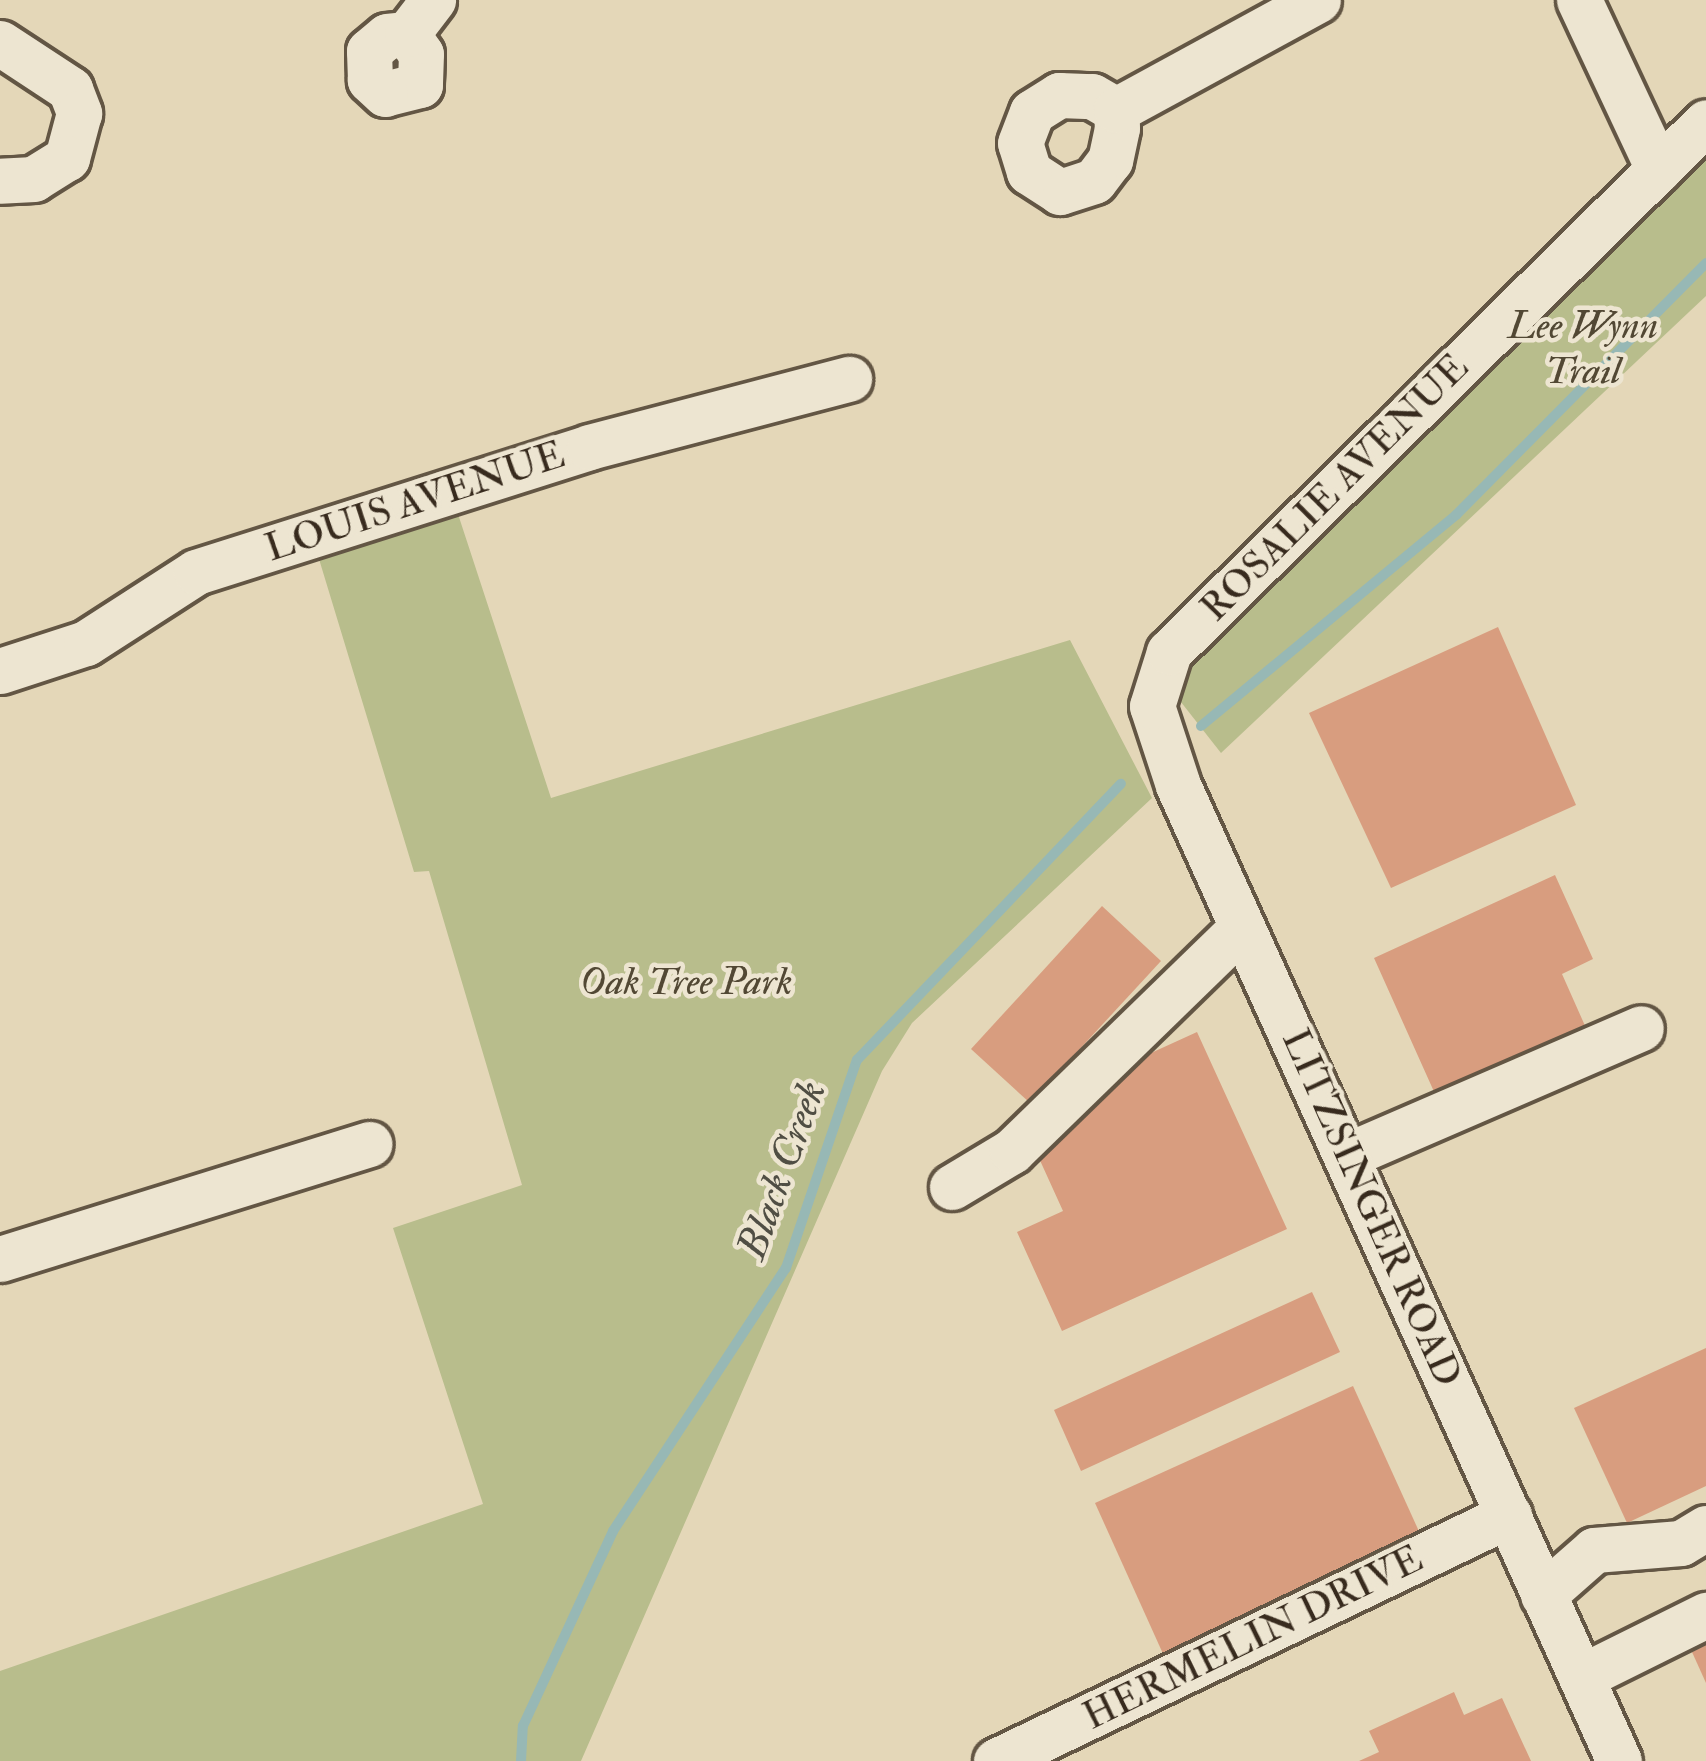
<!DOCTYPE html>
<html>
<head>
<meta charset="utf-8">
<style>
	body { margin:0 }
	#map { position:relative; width:1706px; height:1761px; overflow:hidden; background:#e4d7b8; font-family:"IM FELL Double Pica",serif }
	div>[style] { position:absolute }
	.green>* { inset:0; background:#b8bd8c }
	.stream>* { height:10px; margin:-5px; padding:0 5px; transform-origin:5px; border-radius:5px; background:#97b8b5 }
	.building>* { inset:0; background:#d89d7f }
	.roads { filter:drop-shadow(3px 0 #635644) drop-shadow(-3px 0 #635644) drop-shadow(0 3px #635644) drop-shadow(0 -3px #635644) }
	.minor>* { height:45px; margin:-22.5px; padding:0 22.5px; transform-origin:22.5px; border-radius:22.5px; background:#ede5d1 }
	span { translate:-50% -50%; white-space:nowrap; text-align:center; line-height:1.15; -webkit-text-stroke:9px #ede5d1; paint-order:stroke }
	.park-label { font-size:39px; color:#524834; font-style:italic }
	.street-label { font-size:39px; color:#382b1e }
	.water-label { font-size:42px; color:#504e44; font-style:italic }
</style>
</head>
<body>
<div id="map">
	<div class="green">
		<div style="clip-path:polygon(1706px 154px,1706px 296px,1221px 753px,1177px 697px,1179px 674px)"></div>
		<div style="clip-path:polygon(457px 511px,551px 798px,1070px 640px,1152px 798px,912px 1023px,882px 1071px,581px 1761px,0 1761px,0 1671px,483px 1504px,393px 1228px,522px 1185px,429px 871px,414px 872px,319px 559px)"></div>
	</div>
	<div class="stream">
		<div style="left:1201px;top:726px;width:331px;rotate:-39.6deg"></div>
		<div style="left:1456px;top:515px;width:355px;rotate:-45.2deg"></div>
		<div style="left:521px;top:1761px;width:35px;rotate:-87deg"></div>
		<div style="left:523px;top:1726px;width:215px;rotate:-65.2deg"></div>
		<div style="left:613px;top:1531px;width:315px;rotate:-56.7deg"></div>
		<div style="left:786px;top:1268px;width:220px;rotate:-71.2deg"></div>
		<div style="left:857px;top:1060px;width:382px;rotate:-46.3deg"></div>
	</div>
	<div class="building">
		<div style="clip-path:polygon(1498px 627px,1576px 805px,1391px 888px,1309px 713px)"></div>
		<div style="clip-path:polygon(1555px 875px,1593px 959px,1562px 974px,1590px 1037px,1440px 1105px,1374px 958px)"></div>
		<div style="clip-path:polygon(1102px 906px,1161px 961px,1030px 1103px,971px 1049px)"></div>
		<div style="clip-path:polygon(1197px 1032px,1287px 1229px,1062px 1331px,1017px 1232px,1063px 1211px,1038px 1156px,1105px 1074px)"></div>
		<div style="clip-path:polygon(1312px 1292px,1340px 1352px,1081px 1471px,1054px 1410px)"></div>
		<div style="clip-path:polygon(1706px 1348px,1706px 1486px,1627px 1523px,1574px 1408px)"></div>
		<div style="clip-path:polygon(1353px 1386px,1422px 1538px,1164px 1656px,1095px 1503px)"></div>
		<div style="clip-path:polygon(1706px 1645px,1706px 1683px,1692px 1652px)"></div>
		<div style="clip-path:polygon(1454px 1692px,1464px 1715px,1502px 1698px,1531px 1761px,1359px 1761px,1379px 1752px,1369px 1731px)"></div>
	</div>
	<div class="roads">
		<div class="minor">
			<div style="left:1579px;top:0;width:187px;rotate:64.9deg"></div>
			<div style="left:407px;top:34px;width:24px;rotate:55deg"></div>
			<div style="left:421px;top:54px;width:31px;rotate:92deg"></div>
			<div style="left:420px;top:85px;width:36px;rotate:166deg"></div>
			<div style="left:385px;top:94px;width:21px;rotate:-137deg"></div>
			<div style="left:370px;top:80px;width:29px;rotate:-92deg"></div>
			<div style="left:369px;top:51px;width:23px;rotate:-40deg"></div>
			<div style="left:387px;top:36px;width:20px;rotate:-6deg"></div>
			<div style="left:407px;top:34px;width:43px;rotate:-52.6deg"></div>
			<div style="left:0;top:43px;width:84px;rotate:33.3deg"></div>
			<div style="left:70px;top:89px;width:26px;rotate:69deg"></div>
			<div style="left:79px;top:113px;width:47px;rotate:104.9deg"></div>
			<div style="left:67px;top:158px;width:39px;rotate:148deg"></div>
			<div style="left:34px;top:179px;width:34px;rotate:177deg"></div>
			<div style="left:1059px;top:95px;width:33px;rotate:2deg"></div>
			<div style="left:1092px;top:96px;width:28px;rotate:30deg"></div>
			<div style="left:1116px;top:110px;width:18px;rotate:87deg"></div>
			<div style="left:1117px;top:128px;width:33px;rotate:102deg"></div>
			<div style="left:1110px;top:160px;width:26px;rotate:127deg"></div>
			<div style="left:1094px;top:181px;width:36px;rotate:162deg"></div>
			<div style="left:1060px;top:192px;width:37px;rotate:-147deg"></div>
			<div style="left:1029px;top:172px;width:30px;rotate:-107deg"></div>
			<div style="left:1020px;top:143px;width:33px;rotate:-69deg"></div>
			<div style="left:1032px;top:112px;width:32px;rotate:-32deg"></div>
			<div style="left:1116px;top:110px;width:230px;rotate:-28.6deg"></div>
			<div style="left:0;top:671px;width:90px;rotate:-18deg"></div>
			<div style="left:86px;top:643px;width:131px;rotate:-32.8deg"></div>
			<div style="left:196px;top:572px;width:412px;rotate:-17.6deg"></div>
			<div style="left:589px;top:447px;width:269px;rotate:-14.7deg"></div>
			<div style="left:1348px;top:1155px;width:319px;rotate:-23.4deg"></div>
			<div style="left:952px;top:1187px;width:70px;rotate:-31deg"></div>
			<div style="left:1012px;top:1151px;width:320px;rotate:-44.2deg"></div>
			<div style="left:0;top:1259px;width:387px;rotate:-17.3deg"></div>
			<div style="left:1543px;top:1595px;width:68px;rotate:-41.4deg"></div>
			<div style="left:1594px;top:1550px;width:87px;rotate:-4.6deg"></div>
			<div style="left:1681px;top:1543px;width:29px;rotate:-31deg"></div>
			<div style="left:1581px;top:1677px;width:140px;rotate:-26.4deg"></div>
			<div style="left:996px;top:1761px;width:569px;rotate:-25.62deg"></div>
			<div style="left:1619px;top:1761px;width:1071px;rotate:-114.32deg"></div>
			<div style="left:1178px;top:785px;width:83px;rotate:-108.2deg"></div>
			<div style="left:1152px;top:706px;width:57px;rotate:-72.5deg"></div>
			<div style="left:1169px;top:652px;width:754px;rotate:-44.62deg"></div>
		</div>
	</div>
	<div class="park-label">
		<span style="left:1583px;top:349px">Lee Wynn<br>Trail</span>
		<span style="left:686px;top:982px">Oak Tree Park</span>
	</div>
	<div class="street-label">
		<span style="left:1335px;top:488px;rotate:-45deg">ROSALIE AVENUE</span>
		<span style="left:415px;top:502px;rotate:-18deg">LOUIS AVENUE</span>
		<span style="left:1371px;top:1208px;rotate:66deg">LITZSINGER ROAD</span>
		<span style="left:1253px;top:1638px;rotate:-26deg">HERMELIN DRIVE</span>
	</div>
	<div class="water-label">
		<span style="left:782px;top:1170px;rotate:-70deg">Black Creek</span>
	</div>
</div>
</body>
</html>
